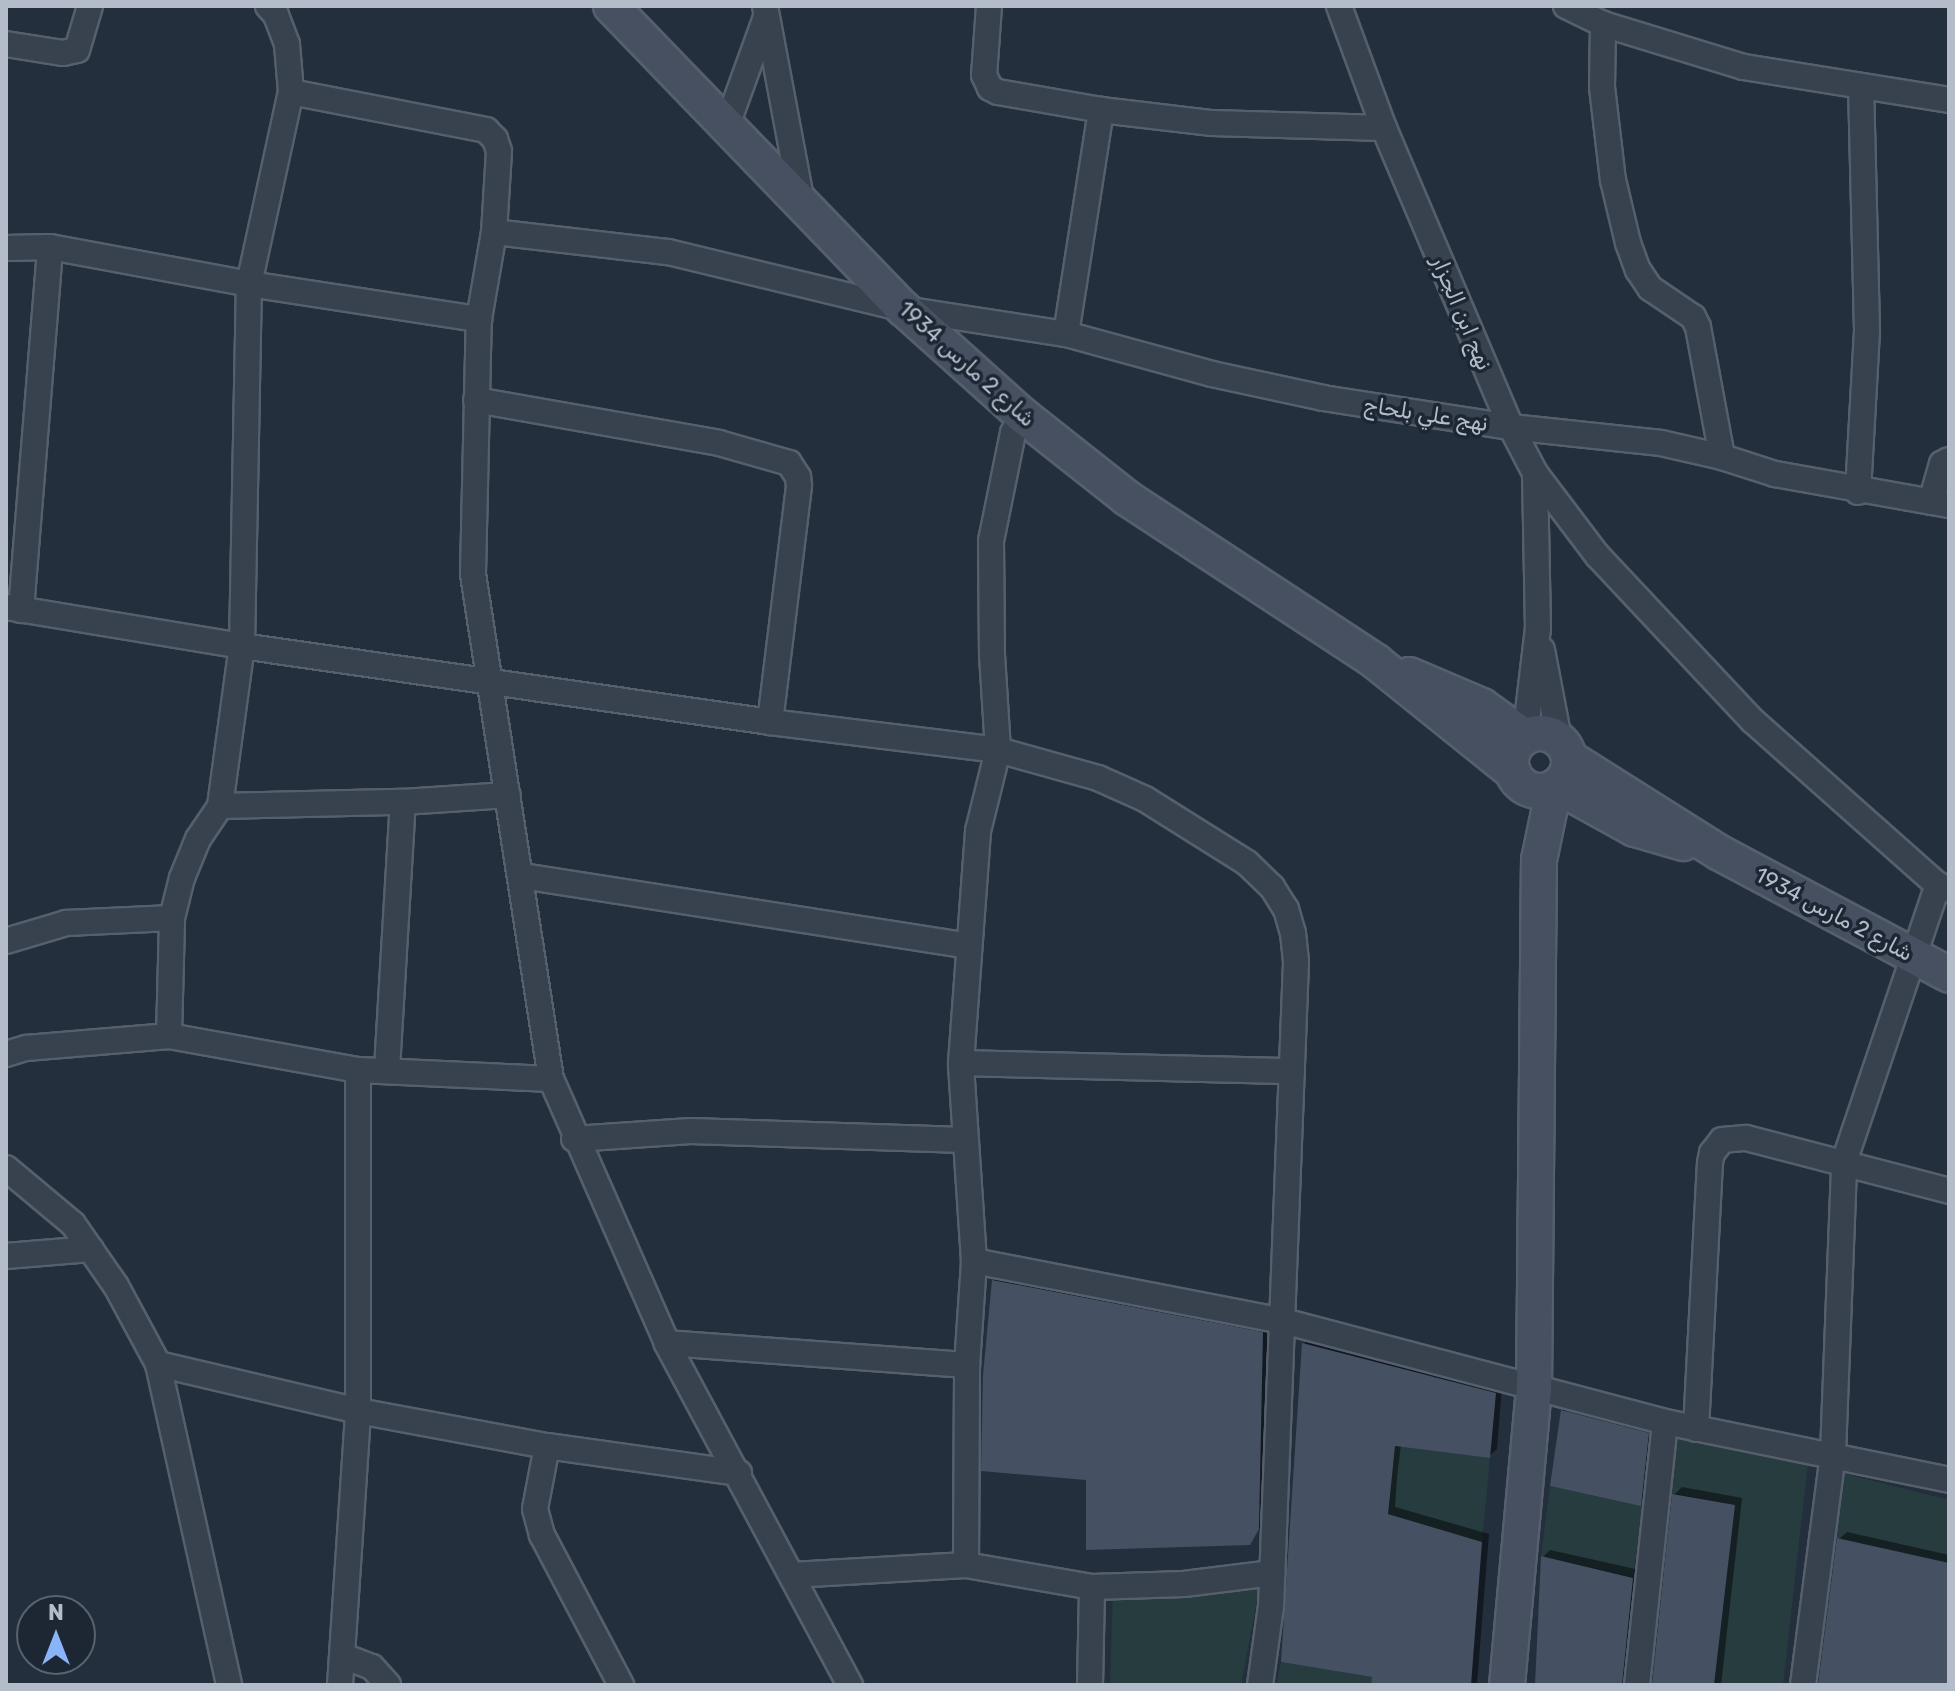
<!DOCTYPE html>
<html>
<head>
<meta charset="utf-8">
<style>
	body { margin:0 }
	#map { position:relative; width:1955px; height:1691px; overflow:hidden; background:#242f3e; font-family:Rubik,Cairo,sans-serif }
	div>[style] { position:absolute }
	.green>* { inset:0; background:#263c3f }
	.shadow>* { inset:0; background:#0007 }
	.building>* { inset:0; background:#455162 }
	.roads { filter:drop-shadow(2px 0 #565f6c) drop-shadow(-2px 0 #565f6c) drop-shadow(0 2px #565f6c) drop-shadow(0 -2px #565f6c) }
	.street>* { height:24px; margin:-12px; padding:0 12px; transform-origin:12px; border-radius:12px; background:#38414e }
	.secondary>* { height:34px; margin:-17px; padding:0 17px; transform-origin:17px; border-radius:17px; background:#465061 }
	.secondary>.ring { margin:-17px; padding:0; box-sizing:content-box; background:none; border:34px solid #465061; border-radius:50% }
	span { translate:-50% -50%; white-space:nowrap; text-align:center; line-height:1.15; -webkit-text-stroke:7px #1d2633; paint-order:stroke }
	.street-label { font-size:22px; color:#b4bcc9 }
	.frame { position:absolute; inset:0; border:8px solid #b4bcc9; pointer-events:none }
	.north { position:absolute; left:16px; top:1595px; width:80px; height:80px; box-sizing:border-box; background:#1d2633; border:2px solid #59626f; border-radius:50%; rotate:0deg; font-size:22px; font-weight:700; line-height:32px; text-align:center; color:#b4bcc9 }
	.north::after { content:''; display:block; margin:auto; width:28px; height:36px; background:#8ab4f8; clip-path:polygon(50% 0,100% 100%,50% 72%,0 100%) }
</style>
</head>
<body>
<div id="map">
	<div class="green">
		<div style="clip-path:polygon(1672px 1435px,1809px 1454px,1783px 1685px,1714px 1685px,1735px 1505px,1665px 1492px)"></div>
		<div style="clip-path:polygon(1395px 1446px,1490px 1458px,1482px 1542px,1388px 1514px)"></div>
		<div style="clip-path:polygon(1834px 1471px,1949px 1500px,1949px 1564px,1828px 1536px)"></div>
		<div style="clip-path:polygon(1550px 1486px,1642px 1506px,1633px 1577px,1541px 1556px)"></div>
		<div style="clip-path:polygon(1261px 1579px,1241px 1685px,1110px 1685px,1113px 1589px)"></div>
		<div style="clip-path:polygon(1281px 1662px,1372px 1677px,1371px 1685px,1276px 1685px)"></div>
	</div>
	<div class="shadow">
		<div style="clip-path:polygon(1002px 1272px,1271px 1325px,1266px 1519px,1249px 1543px,1088px 1478px,993px 1281px)"></div>
		<div style="clip-path:polygon(1311px 1336px,1502px 1385px,1497px 1449px,1489px 1456px,1401px 1445px,1397px 1477px,1395px 1507px,1489px 1534px,1477px 1685px,1373px 1685px,1375px 1676px,1304px 1344px)"></div>
		<div style="clip-path:polygon(1570px 1403px,1655px 1426px,1655px 1433px,1566px 1409px,1566px 1413px,1654px 1437px,1648px 1496px,1640px 1504px,1562px 1411px)"></div>
		<div style="clip-path:polygon(1682px 1487px,1742px 1498px,1721px 1685px,1654px 1685px,1674px 1495px)"></div>
		<div style="clip-path:polygon(1847px 1532px,1949px 1555px,1949px 1685px,1820px 1685px,1839px 1539px)"></div>
		<div style="clip-path:polygon(1550px 1550px,1640px 1570px,1634px 1685px,1537px 1685px,1543px 1557px)"></div>
	</div>
	<div class="building">
		<div style="clip-path:polygon(992px 1280px,1263px 1332px,1259px 1529px,1250px 1545px,1086px 1550px,1086px 1480px,981px 1471px,983px 1375px)"></div>
		<div style="clip-path:polygon(1302px 1343px,1496px 1393px,1490px 1458px,1395px 1446px,1391px 1486px,1388px 1514px,1482px 1542px,1471px 1685px,1371px 1685px,1372px 1677px,1281px 1662px)"></div>
		<div style="clip-path:polygon(1561px 1410px,1649px 1433px,1641px 1506px,1550px 1486px)"></div>
		<div style="clip-path:polygon(1672px 1494px,1735px 1505px,1714px 1685px,1652px 1685px)"></div>
		<div style="clip-path:polygon(1837px 1538px,1949px 1563px,1949px 1685px,1818px 1685px)"></div>
		<div style="clip-path:polygon(1541px 1556px,1633px 1578px,1622px 1685px,1535px 1685px)"></div>
	</div>
	<div class="roads">
		<div class="street">
			<div style="left:765px;top:6px;width:201px;rotate:79.4deg"></div>
			<div style="left:989px;top:6px;width:69px;rotate:94.1deg"></div>
			<div style="left:984px;top:75px;width:14px;rotate:65deg"></div>
			<div style="left:990px;top:88px;width:9px;rotate:27deg"></div>
			<div style="left:998px;top:92px;width:105px;rotate:9.9deg"></div>
			<div style="left:1101px;top:110px;width:112px;rotate:6.7deg"></div>
			<div style="left:1212px;top:123px;width:172px;rotate:1.7deg"></div>
			<div style="left:1339px;top:6px;width:130px;rotate:69.8deg"></div>
			<div style="left:1384px;top:128px;width:325px;rotate:67deg"></div>
			<div style="left:1511px;top:427px;width:52px;rotate:62.4deg"></div>
			<div style="left:1535px;top:473px;width:155px;rotate:88.9deg"></div>
			<div style="left:1538px;top:628px;width:110px;rotate:96.8deg"></div>
			<div style="left:1566px;top:6px;width:41px;rotate:25.9deg"></div>
			<div style="left:1603px;top:24px;width:147px;rotate:17deg"></div>
			<div style="left:1744px;top:67px;width:208px;rotate:9.1deg"></div>
			<div style="left:1603px;top:24px;width:63px;rotate:90.9deg"></div>
			<div style="left:1602px;top:87px;width:94px;rotate:83.3deg"></div>
			<div style="left:1613px;top:180px;width:65px;rotate:76.6deg"></div>
			<div style="left:1628px;top:243px;width:29px;rotate:70deg"></div>
			<div style="left:1638px;top:270px;width:22px;rotate:56deg"></div>
			<div style="left:1650px;top:288px;width:52px;rotate:34deg"></div>
			<div style="left:1693px;top:317px;width:11px;rotate:63deg"></div>
			<div style="left:1698px;top:327px;width:132px;rotate:79.5deg"></div>
			<div style="left:6px;top:44px;width:58px;rotate:9deg"></div>
			<div style="left:63px;top:53px;width:14px;rotate:-12deg"></div>
			<div style="left:77px;top:50px;width:46px;rotate:-73.5deg"></div>
			<div style="left:291px;top:92px;width:199px;rotate:11deg"></div>
			<div style="left:486px;top:130px;width:13px;rotate:45deg"></div>
			<div style="left:495px;top:139px;width:13px;rotate:72deg"></div>
			<div style="left:499px;top:151px;width:81px;rotate:93.5deg"></div>
			<div style="left:727px;top:125px;width:112px;rotate:-70.1deg"></div>
			<div style="left:6px;top:248px;width:44px;rotate:-1.3deg"></div>
			<div style="left:50px;top:247px;width:202px;rotate:10.5deg"></div>
			<div style="left:249px;top:284px;width:233px;rotate:8.7deg"></div>
			<div style="left:1066px;top:334px;width:227px;rotate:-81.1deg"></div>
			<div style="left:476px;top:400px;width:247px;rotate:10deg"></div>
			<div style="left:719px;top:443px;width:73px;rotate:15.9deg"></div>
			<div style="left:789px;top:463px;width:17px;rotate:57deg"></div>
			<div style="left:798px;top:477px;width:9px;rotate:84deg"></div>
			<div style="left:799px;top:486px;width:238px;rotate:97deg"></div>
			<div style="left:1535px;top:473px;width:103px;rotate:52.9deg"></div>
			<div style="left:1597px;top:555px;width:228px;rotate:46.8deg"></div>
			<div style="left:1753px;top:721px;width:247px;rotate:41.6deg"></div>
			<div style="left:1938px;top:885px;width:12px;rotate:24deg"></div>
			<div style="left:1858px;top:492px;width:162px;rotate:-86.8deg"></div>
			<div style="left:1867px;top:330px;width:243px;rotate:-91.4deg"></div>
			<div style="left:1931px;top:502px;width:40px;rotate:-74deg"></div>
			<div style="left:1942px;top:464px;width:8px;rotate:-30deg"></div>
			<div style="left:6px;top:607px;width:239px;rotate:9.4deg"></div>
			<div style="left:242px;top:646px;width:533px;rotate:8.19deg"></div>
			<div style="left:770px;top:722px;width:230px;rotate:7deg"></div>
			<div style="left:998px;top:750px;width:104px;rotate:15.6deg"></div>
			<div style="left:1098px;top:778px;width:51px;rotate:24.1deg"></div>
			<div style="left:1145px;top:799px;width:120px;rotate:32.1deg"></div>
			<div style="left:1247px;top:863px;width:35px;rotate:44deg"></div>
			<div style="left:1272px;top:887px;width:26px;rotate:58deg"></div>
			<div style="left:1286px;top:909px;width:25px;rotate:74deg"></div>
			<div style="left:1293px;top:933px;width:29px;rotate:84deg"></div>
			<div style="left:1296px;top:962px;width:644px;rotate:92.22deg"></div>
			<div style="left:1271px;top:1606px;width:80px;rotate:97.9deg"></div>
			<div style="left:21px;top:610px;width:364px;rotate:-85.4deg"></div>
			<div style="left:1542px;top:650px;width:91px;rotate:79.2deg"></div>
			<div style="left:220px;top:806px;width:183px;rotate:-1.3deg"></div>
			<div style="left:403px;top:802px;width:105px;rotate:-3.8deg"></div>
			<div style="left:522px;top:876px;width:450px;rotate:8.9deg"></div>
			<div style="left:6px;top:941px;width:63px;rotate:-16.7deg"></div>
			<div style="left:66px;top:923px;width:106px;rotate:-2.7deg"></div>
			<div style="left:169px;top:1036px;width:118px;rotate:-88.5deg"></div>
			<div style="left:172px;top:918px;width:41px;rotate:-76deg"></div>
			<div style="left:182px;top:878px;width:42px;rotate:-67.7deg"></div>
			<div style="left:198px;top:839px;width:40px;rotate:-56deg"></div>
			<div style="left:220px;top:806px;width:162px;rotate:-82.2deg"></div>
			<div style="left:242px;top:646px;width:362px;rotate:-88.9deg"></div>
			<div style="left:249px;top:284px;width:197px;rotate:-77.7deg"></div>
			<div style="left:291px;top:92px;width:48px;rotate:-94.8deg"></div>
			<div style="left:287px;top:44px;width:31px;rotate:-111deg"></div>
			<div style="left:276px;top:15px;width:12px;rotate:-132deg"></div>
			<div style="left:6px;top:1054px;width:21px;rotate:-17deg"></div>
			<div style="left:26px;top:1048px;width:144px;rotate:-4.8deg"></div>
			<div style="left:169px;top:1036px;width:192px;rotate:10.2deg"></div>
			<div style="left:358px;top:1070px;width:193px;rotate:2.7deg"></div>
			<div style="left:961px;top:1063px;width:331px;rotate:1.4deg"></div>
			<div style="left:387px;top:1069px;width:267px;rotate:-86.6deg"></div>
			<div style="left:574px;top:1139px;width:117px;rotate:-3.9deg"></div>
			<div style="left:691px;top:1131px;width:273px;rotate:1.9deg"></div>
			<div style="left:6px;top:1168px;width:87px;rotate:39.9deg"></div>
			<div style="left:73px;top:1224px;width:75px;rotate:55.3deg"></div>
			<div style="left:116px;top:1286px;width:89px;rotate:61.7deg"></div>
			<div style="left:158px;top:1364px;width:329px;rotate:77.5deg"></div>
			<div style="left:6px;top:1256px;width:85px;rotate:-4.7deg"></div>
			<div style="left:974px;top:1261px;width:315px;rotate:11deg"></div>
			<div style="left:1283px;top:1321px;width:395px;rotate:14.8deg"></div>
			<div style="left:1665px;top:1422px;width:290px;rotate:11.5deg"></div>
			<div style="left:667px;top:1343px;width:301px;rotate:4.2deg"></div>
			<div style="left:158px;top:1364px;width:205px;rotate:13.2deg"></div>
			<div style="left:358px;top:1411px;width:192px;rotate:10.5deg"></div>
			<div style="left:547px;top:1446px;width:194px;rotate:8deg"></div>
			<div style="left:1696px;top:1429px;width:266px;rotate:-87deg"></div>
			<div style="left:1710px;top:1163px;width:10px;rotate:-79deg"></div>
			<div style="left:1712px;top:1153px;width:16px;rotate:-52deg"></div>
			<div style="left:1722px;top:1140px;width:24px;rotate:-5deg"></div>
			<div style="left:1746px;top:1138px;width:210px;rotate:14.6deg"></div>
			<div style="left:547px;top:1446px;width:64px;rotate:100.8deg"></div>
			<div style="left:535px;top:1509px;width:27px;rotate:75deg"></div>
			<div style="left:542px;top:1535px;width:170px;rotate:62.2deg"></div>
			<div style="left:966px;top:1565px;width:200px;rotate:-89.7deg"></div>
			<div style="left:967px;top:1365px;width:104px;rotate:-86.1deg"></div>
			<div style="left:974px;top:1261px;width:198px;rotate:-93.8deg"></div>
			<div style="left:961px;top:1063px;width:233px;rotate:-85.8deg"></div>
			<div style="left:978px;top:831px;width:83px;rotate:-76.1deg"></div>
			<div style="left:998px;top:750px;width:95px;rotate:-93.6deg"></div>
			<div style="left:992px;top:655px;width:114px;rotate:-90.5deg"></div>
			<div style="left:991px;top:541px;width:110px;rotate:-78.5deg"></div>
			<div style="left:1013px;top:433px;width:20px;rotate:-63deg"></div>
			<div style="left:792px;top:1575px;width:174px;rotate:-3.3deg"></div>
			<div style="left:966px;top:1565px;width:128px;rotate:9.9deg"></div>
			<div style="left:1092px;top:1587px;width:92px;rotate:-1.9deg"></div>
			<div style="left:1184px;top:1584px;width:89px;rotate:-7.1deg"></div>
			<div style="left:343px;top:1656px;width:31px;rotate:21deg"></div>
			<div style="left:372px;top:1667px;width:24px;rotate:48deg"></div>
			<div style="left:340px;top:1685px;width:275px;rotate:-86.2deg"></div>
			<div style="left:358px;top:1411px;width:341px;rotate:-90deg"></div>
			<div style="left:850px;top:1685px;width:388px;rotate:-118.2deg"></div>
			<div style="left:667px;top:1343px;width:288px;rotate:-113.7deg"></div>
			<div style="left:551px;top:1079px;width:511px;rotate:-98.78deg"></div>
			<div style="left:473px;top:574px;width:255px;rotate:-88.7deg"></div>
			<div style="left:479px;top:319px;width:88px;rotate:-80.2deg"></div>
			<div style="left:494px;top:232px;width:175px;rotate:6.6deg"></div>
			<div style="left:668px;top:252px;width:243px;rotate:13.6deg"></div>
			<div style="left:904px;top:309px;width:164px;rotate:8.8deg"></div>
			<div style="left:1066px;top:334px;width:151px;rotate:15.3deg"></div>
			<div style="left:1212px;top:374px;width:114px;rotate:12.2deg"></div>
			<div style="left:1323px;top:398px;width:190px;rotate:8.8deg"></div>
			<div style="left:1511px;top:427px;width:151px;rotate:6.1deg"></div>
			<div style="left:1661px;top:443px;width:63px;rotate:12.9deg"></div>
			<div style="left:1722px;top:457px;width:56px;rotate:17.8deg"></div>
			<div style="left:1775px;top:474px;width:177px;rotate:10.1deg"></div>
			<div style="left:1090px;top:1685px;width:98px;rotate:-88.8deg"></div>
			<div style="left:1637px;top:1685px;width:264px;rotate:-83.9deg"></div>
			<div style="left:1803px;top:1685px;width:233px;rotate:-82.6deg"></div>
			<div style="left:1833px;top:1454px;width:292px;rotate:-87.8deg"></div>
			<div style="left:1844px;top:1162px;width:293px;rotate:-71.3deg"></div>
		</div>
		<div class="secondary">
			<div style="left:611px;top:6px;width:421px;rotate:46deg"></div>
			<div style="left:904px;top:309px;width:159px;rotate:41.9deg"></div>
			<div style="left:1022px;top:415px;width:134px;rotate:38.3deg"></div>
			<div style="left:1127px;top:498px;width:297px;rotate:33.3deg"></div>
			<div style="left:1375px;top:661px;width:177px;rotate:38.8deg"></div>
			<div style="left:1409px;top:675px;width:79px;rotate:23deg"></div>
			<div style="left:1482px;top:706px;width:53px;rotate:35.8deg"></div>
			<div class="ring" style="left:1511px;top:733px;width:24px;height:24px"></div>
			<div style="left:1569px;top:758px;width:178px;rotate:32.2deg"></div>
			<div style="left:1720px;top:853px;width:259px;rotate:28deg"></div>
			<div style="left:1557px;top:786px;width:89px;rotate:28.9deg"></div>
			<div style="left:1635px;top:829px;width:50px;rotate:16.3deg"></div>
			<div style="left:1507px;top:1685px;width:298px;rotate:-84.8deg"></div>
			<div style="left:1534px;top:1388px;width:528px;rotate:-89.46deg"></div>
			<div style="left:1539px;top:860px;width:74px;rotate:-78.2deg"></div>
		</div>
	</div>
	<div class="street-label">
		<span style="left:1462px;top:313px;rotate:67deg">نهج ابن الجزار</span>
		<span style="left:967px;top:364px;rotate:42deg">شارع 2 مارس 1934</span>
		<span style="left:1426px;top:414px;rotate:9deg">نهج علي بلحاج</span>
		<span style="left:1834px;top:914px;rotate:28deg">شارع 2 مارس 1934</span>
	</div>
	<div class="frame"></div>
	<div class="north">N</div>
</div>
</body>
</html>
